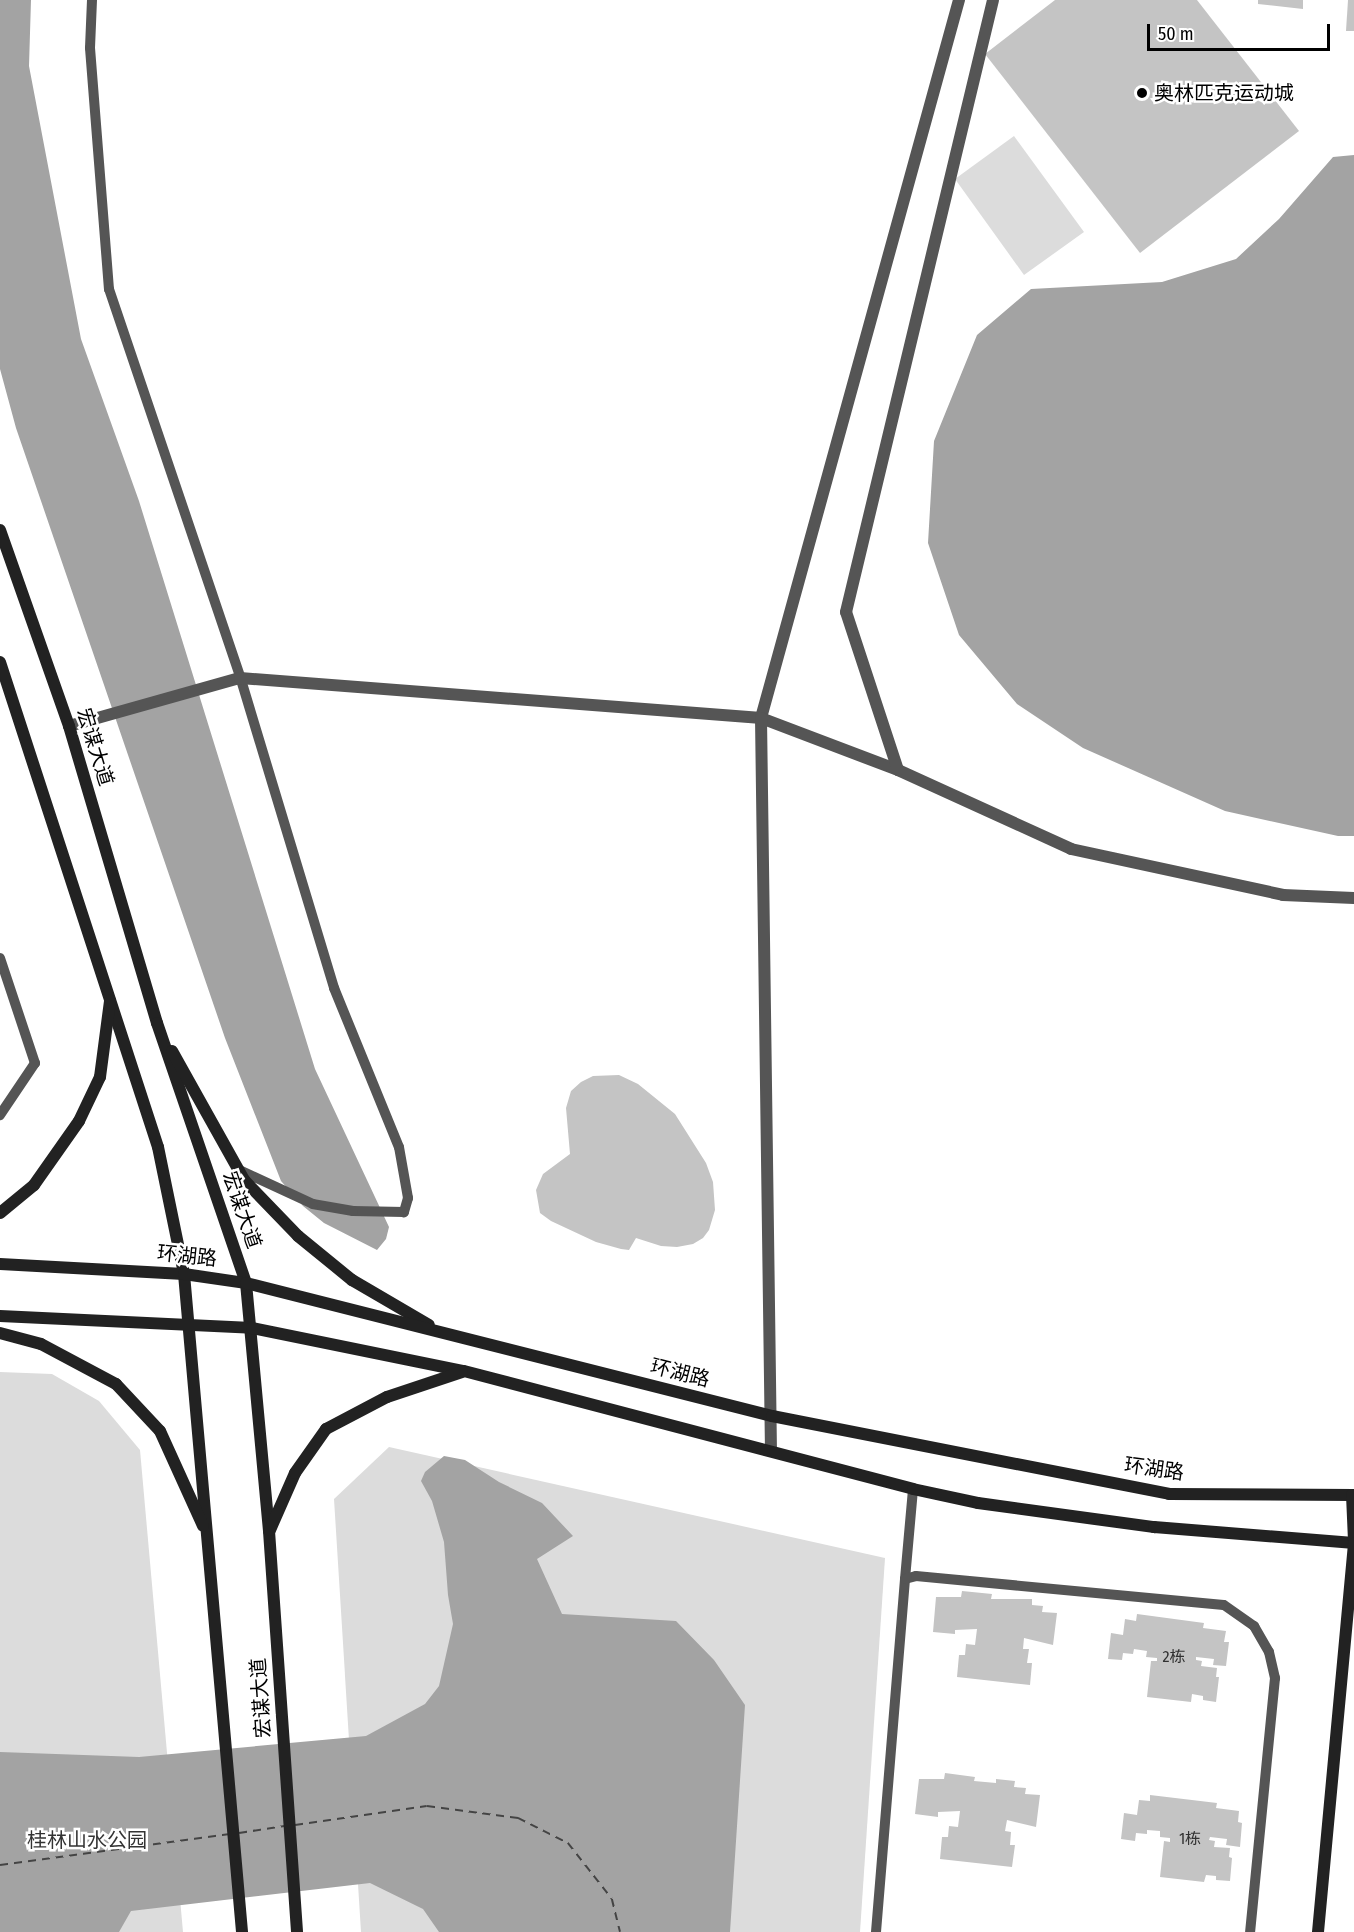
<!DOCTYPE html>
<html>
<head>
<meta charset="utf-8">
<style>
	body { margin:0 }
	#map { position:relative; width:1354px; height:1932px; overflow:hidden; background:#fff; font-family:"Fira Sans Condensed","Noto Sans SC",sans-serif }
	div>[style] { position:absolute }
	.green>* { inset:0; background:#dcdcdc }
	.water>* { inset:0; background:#a3a3a3 }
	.ferry>* { height:1.5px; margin-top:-0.75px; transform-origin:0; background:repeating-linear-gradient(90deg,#444 0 8px,transparent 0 14px) }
	.building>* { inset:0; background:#c4c4c4 }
	.lane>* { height:10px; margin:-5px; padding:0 5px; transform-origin:5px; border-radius:5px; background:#555 }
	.street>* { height:12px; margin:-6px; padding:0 6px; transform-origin:6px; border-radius:6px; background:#555 }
	.secondary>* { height:12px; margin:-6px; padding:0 6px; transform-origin:6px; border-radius:6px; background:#222 }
	.dots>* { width:16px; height:16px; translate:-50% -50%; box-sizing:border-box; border:3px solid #fff; border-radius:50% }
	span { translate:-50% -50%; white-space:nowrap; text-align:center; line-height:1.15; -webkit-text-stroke:5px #fff; paint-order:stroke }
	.number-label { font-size:16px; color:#313131 }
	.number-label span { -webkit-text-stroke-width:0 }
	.poi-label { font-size:20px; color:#000 }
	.left { translate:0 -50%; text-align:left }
	.street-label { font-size:20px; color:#000 }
	.park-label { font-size:20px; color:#333 }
	.scale { position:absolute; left:1147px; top:24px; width:183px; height:27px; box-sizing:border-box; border:3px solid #000; border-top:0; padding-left:8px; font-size:18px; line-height:21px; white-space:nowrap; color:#000; -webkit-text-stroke:4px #fff; paint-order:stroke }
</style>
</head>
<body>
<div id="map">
	<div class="green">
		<div style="clip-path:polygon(1014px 136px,1084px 232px,1024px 275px,955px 179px)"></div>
		<div style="clip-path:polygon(0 1372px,52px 1374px,99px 1401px,140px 1450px,183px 1932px,0 1932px)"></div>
		<div style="clip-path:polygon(389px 1447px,885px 1558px,860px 1932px,361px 1932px,334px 1499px)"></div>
	</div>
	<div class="water">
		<div style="clip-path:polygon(0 0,31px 0,29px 66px,81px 339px,139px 501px,315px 1069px,389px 1227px,386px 1239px,377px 1250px,324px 1223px,303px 1206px,281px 1181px,225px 1038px,16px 428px,0 369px)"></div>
		<div style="clip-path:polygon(1354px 155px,1354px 836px,1338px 836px,1225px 811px,1083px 748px,1017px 704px,959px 635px,928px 543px,934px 441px,977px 335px,1031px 289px,1162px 282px,1236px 259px,1279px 219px,1333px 157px)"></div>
		<div style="clip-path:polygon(444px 1456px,465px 1460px,499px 1482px,542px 1503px,573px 1536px,537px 1559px,562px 1614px,676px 1621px,714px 1660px,745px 1705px,730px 1932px,439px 1932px,423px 1909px,370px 1883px,131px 1911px,119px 1932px,0 1932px,0 1752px,139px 1757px,366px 1736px,425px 1704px,439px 1686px,453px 1624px,448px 1595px,444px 1542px,432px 1501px,421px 1481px,425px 1472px)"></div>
	</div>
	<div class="ferry">
		<div style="left:295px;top:1825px;width:133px;rotate:-8.2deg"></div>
		<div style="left:427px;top:1806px;width:92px;rotate:7.5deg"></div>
		<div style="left:518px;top:1818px;width:56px;rotate:26.6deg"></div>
		<div style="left:568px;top:1843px;width:71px;rotate:51.8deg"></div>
		<div style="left:612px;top:1899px;width:34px;rotate:76deg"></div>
		<div style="left:239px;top:1833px;width:46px;rotate:-8.8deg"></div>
		<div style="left:0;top:1865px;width:230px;rotate:-7.7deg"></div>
	</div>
	<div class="building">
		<div style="clip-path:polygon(1055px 0,1197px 0,1299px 131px,1140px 253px,985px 54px)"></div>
		<div style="clip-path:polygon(1258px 0,1303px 0,1303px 9px,1258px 4px)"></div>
		<div style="clip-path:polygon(1348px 0,1354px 0,1354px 31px,1346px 31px)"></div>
		<div style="clip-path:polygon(619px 1075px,638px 1084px,675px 1114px,706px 1163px,713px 1182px,715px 1210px,709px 1230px,703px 1238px,693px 1244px,677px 1247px,661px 1246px,636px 1238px,629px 1250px,621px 1249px,596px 1242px,551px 1221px,540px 1213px,536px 1190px,543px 1174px,570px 1154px,566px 1108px,571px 1091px,581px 1082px,593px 1076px)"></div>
		<div style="clip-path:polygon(962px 1591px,992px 1594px,991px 1599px,1032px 1599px,1032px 1605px,1043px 1606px,1042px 1612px,1057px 1613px,1053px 1645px,1024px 1638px,1023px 1649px,1029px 1649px,1027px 1663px,1032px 1663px,1030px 1685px,957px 1677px,959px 1655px,965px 1655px,966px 1644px,975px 1645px,977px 1629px,955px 1630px,955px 1634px,933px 1632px,936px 1597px,961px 1597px)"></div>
		<div style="clip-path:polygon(1137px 1614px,1204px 1623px,1203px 1628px,1226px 1631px,1224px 1642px,1229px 1642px,1226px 1666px,1213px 1665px,1214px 1659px,1196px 1657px,1196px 1660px,1202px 1661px,1201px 1666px,1217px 1668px,1216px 1677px,1219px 1677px,1216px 1702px,1203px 1700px,1203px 1696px,1192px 1694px,1191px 1702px,1147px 1697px,1151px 1661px,1157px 1661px,1157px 1658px,1146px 1657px,1147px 1651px,1134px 1649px,1133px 1654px,1123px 1653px,1122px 1660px,1108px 1659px,1111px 1633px,1123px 1635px,1125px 1619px,1136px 1621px)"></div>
		<div style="clip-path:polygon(945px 1773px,975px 1777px,974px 1781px,996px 1783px,996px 1779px,1015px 1781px,1014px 1787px,1026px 1788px,1025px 1794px,1040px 1795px,1036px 1827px,1007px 1820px,1005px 1831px,1011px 1832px,1010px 1845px,1015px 1845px,1012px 1867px,940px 1859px,942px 1837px,948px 1837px,949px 1826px,958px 1827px,960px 1811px,938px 1812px,938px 1817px,915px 1814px,919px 1779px,944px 1779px)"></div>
		<div style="clip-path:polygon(1150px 1795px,1217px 1803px,1216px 1808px,1239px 1811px,1238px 1822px,1242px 1823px,1240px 1847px,1226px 1845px,1227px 1839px,1210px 1837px,1209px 1840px,1215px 1841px,1214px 1847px,1230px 1848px,1229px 1857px,1232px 1858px,1230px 1881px,1216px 1880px,1216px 1876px,1206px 1875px,1204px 1882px,1160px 1877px,1164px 1841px,1170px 1842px,1170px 1838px,1160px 1837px,1160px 1831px,1147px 1830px,1147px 1834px,1136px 1833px,1135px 1841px,1121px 1839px,1124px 1813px,1137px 1815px,1139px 1800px,1150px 1801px)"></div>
	</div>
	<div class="lane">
		<div style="left:92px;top:0;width:48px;rotate:92.4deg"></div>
		<div style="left:90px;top:48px;width:242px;rotate:85.5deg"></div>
		<div style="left:109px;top:289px;width:416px;rotate:71.3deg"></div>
		<div style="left:242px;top:683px;width:319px;rotate:73.2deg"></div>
		<div style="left:334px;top:988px;width:172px;rotate:67.8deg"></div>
		<div style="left:399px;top:1147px;width:52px;rotate:80deg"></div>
		<div style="left:408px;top:1198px;width:15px;rotate:106deg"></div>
		<div style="left:404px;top:1212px;width:51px;rotate:-178.9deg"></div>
		<div style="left:353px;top:1211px;width:41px;rotate:-170.1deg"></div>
		<div style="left:313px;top:1204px;width:81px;rotate:-155.3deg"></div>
		<div style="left:0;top:958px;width:111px;rotate:71.6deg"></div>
		<div style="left:35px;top:1063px;width:63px;rotate:123.9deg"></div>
		<div style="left:905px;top:1579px;width:90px;rotate:-84.9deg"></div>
		<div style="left:876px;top:1932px;width:354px;rotate:-85.3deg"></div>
		<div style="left:905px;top:1579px;width:11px;rotate:-15deg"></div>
		<div style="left:916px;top:1576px;width:309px;rotate:5.4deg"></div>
		<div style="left:1224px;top:1605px;width:37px;rotate:35deg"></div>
		<div style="left:1254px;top:1626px;width:30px;rotate:60deg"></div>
		<div style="left:1269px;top:1652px;width:27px;rotate:77deg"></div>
		<div style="left:1275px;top:1678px;width:255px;rotate:95.6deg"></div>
	</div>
	<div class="street">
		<div style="left:959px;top:0;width:745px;rotate:105.42deg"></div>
		<div style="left:761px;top:718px;width:147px;rotate:20.8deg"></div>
		<div style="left:898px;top:770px;width:190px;rotate:24.5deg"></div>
		<div style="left:1071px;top:849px;width:217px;rotate:12.2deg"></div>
		<div style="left:1283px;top:895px;width:71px;rotate:2.4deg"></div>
		<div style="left:69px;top:726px;width:178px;rotate:-15.7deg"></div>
		<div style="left:240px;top:678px;width:523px;rotate:4.39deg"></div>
		<div style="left:761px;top:718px;width:732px;rotate:89.22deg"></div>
		<div style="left:898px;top:770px;width:166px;rotate:-108.2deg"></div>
		<div style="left:846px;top:612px;width:629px;rotate:-76.49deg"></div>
	</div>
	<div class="secondary">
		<div style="left:0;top:530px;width:208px;rotate:70.6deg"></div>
		<div style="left:69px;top:726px;width:310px;rotate:73.5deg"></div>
		<div style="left:157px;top:1023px;width:275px;rotate:71.1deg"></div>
		<div style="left:246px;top:1283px;width:249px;rotate:84.7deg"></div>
		<div style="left:269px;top:1531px;width:402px;rotate:86deg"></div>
		<div style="left:0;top:662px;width:510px;rotate:71.96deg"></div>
		<div style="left:158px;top:1147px;width:130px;rotate:78.4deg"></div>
		<div style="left:184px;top:1274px;width:661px;rotate:84.96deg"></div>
		<div style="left:172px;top:1051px;width:148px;rotate:60.8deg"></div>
		<div style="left:244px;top:1180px;width:78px;rotate:46deg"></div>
		<div style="left:298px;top:1236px;width:70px;rotate:39.2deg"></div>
		<div style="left:352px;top:1280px;width:89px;rotate:30.3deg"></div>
		<div style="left:0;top:1213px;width:44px;rotate:-39.5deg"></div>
		<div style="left:34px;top:1185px;width:78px;rotate:-54.9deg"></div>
		<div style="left:79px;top:1121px;width:49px;rotate:-64.5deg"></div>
		<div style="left:100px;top:1077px;width:77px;rotate:-82.5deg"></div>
		<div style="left:0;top:1264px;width:184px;rotate:3.1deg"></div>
		<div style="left:184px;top:1274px;width:63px;rotate:8.3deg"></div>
		<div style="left:246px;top:1283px;width:543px;rotate:14.19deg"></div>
		<div style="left:772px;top:1416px;width:405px;rotate:11.1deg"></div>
		<div style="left:1169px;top:1494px;width:185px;rotate:0.3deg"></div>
		<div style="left:0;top:1316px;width:252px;rotate:2.7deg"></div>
		<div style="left:252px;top:1328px;width:216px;rotate:11.5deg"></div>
		<div style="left:464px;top:1371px;width:464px;rotate:14.7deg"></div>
		<div style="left:913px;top:1489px;width:66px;rotate:12.2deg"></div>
		<div style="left:978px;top:1503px;width:178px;rotate:7.8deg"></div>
		<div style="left:1154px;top:1527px;width:201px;rotate:4.6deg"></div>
		<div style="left:0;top:1333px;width:42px;rotate:15deg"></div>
		<div style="left:41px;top:1344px;width:85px;rotate:28.1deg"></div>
		<div style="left:116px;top:1384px;width:64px;rotate:46.9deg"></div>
		<div style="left:160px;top:1431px;width:104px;rotate:65.6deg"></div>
		<div style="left:1352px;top:1495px;width:45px;rotate:87.5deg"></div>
		<div style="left:270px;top:1530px;width:62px;rotate:-66.3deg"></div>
		<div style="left:295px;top:1473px;width:54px;rotate:-54.8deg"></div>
		<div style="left:326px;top:1429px;width:69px;rotate:-27.7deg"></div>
		<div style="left:387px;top:1397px;width:79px;rotate:-18.4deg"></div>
		<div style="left:1318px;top:1932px;width:390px;rotate:-84.7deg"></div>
	</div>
	<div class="dots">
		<div style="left:1142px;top:93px;background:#000"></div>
	</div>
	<div class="number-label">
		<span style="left:1174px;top:1657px">2栋</span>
		<span style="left:1190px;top:1839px">1栋</span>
	</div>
	<div class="poi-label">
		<span class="left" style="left:1154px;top:93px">奥林匹克运动城</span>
	</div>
	<div class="street-label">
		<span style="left:95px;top:747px;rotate:73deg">宏谋大道</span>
		<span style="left:242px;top:1210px;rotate:71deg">宏谋大道</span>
		<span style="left:187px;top:1256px;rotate:6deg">环湖路</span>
		<span style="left:680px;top:1373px;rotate:14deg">环湖路</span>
		<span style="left:1154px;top:1469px;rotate:8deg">环湖路</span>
		<span style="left:261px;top:1698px;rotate:-94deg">宏谋大道</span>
	</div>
	<div class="park-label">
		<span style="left:87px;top:1840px">桂林山水公园</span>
	</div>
	<div class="scale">50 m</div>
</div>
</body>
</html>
